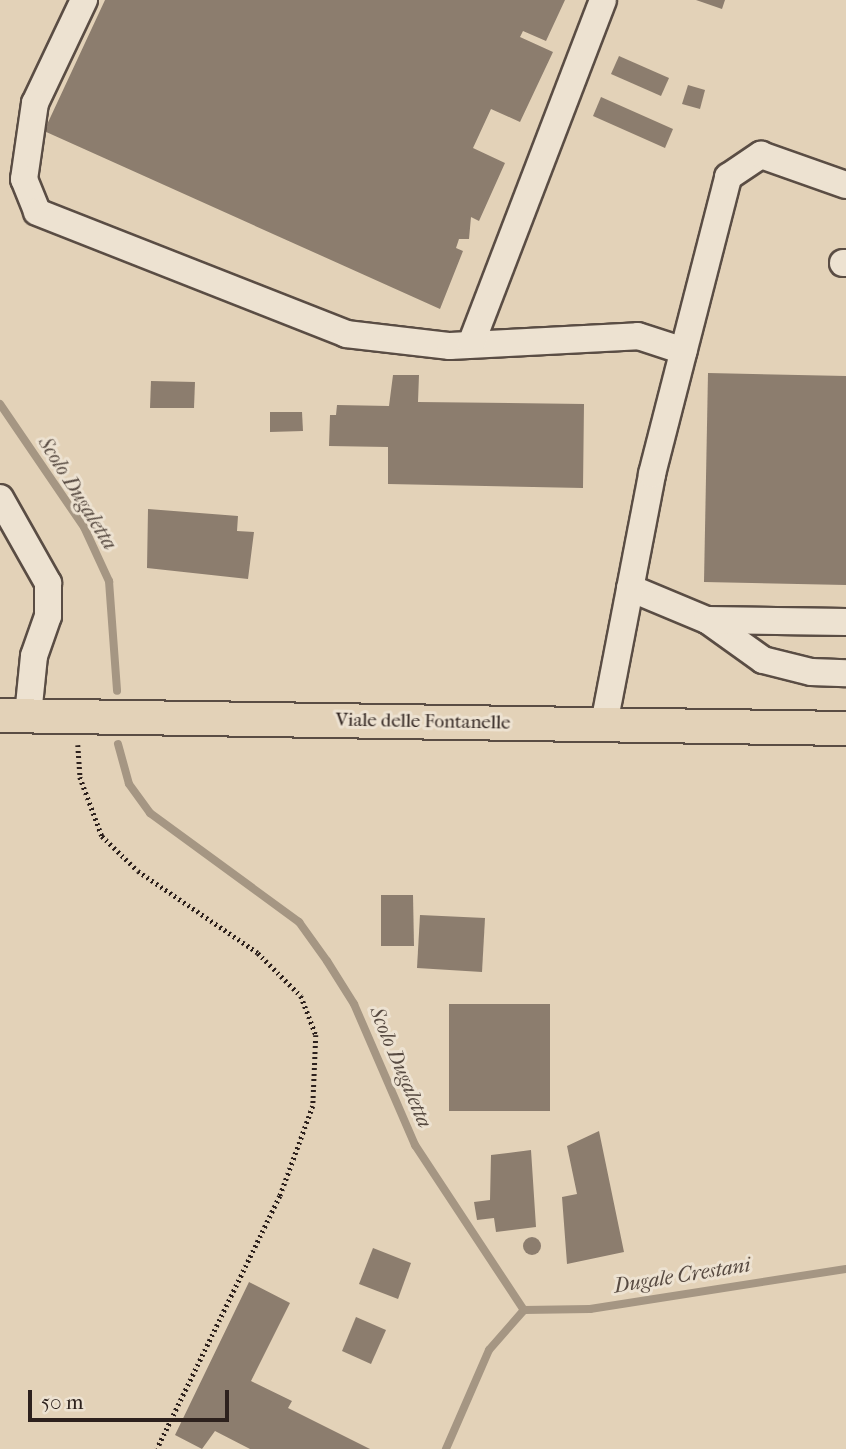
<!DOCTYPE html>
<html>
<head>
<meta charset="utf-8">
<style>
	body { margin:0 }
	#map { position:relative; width:846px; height:1449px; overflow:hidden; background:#e3d2b8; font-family:"IM FELL French Canon",serif }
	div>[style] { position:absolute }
	.stream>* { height:8px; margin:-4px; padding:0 4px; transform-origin:4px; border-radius:4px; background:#a59683 }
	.building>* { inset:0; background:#8c7d6e }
	.round { border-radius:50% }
	.path>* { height:4.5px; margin-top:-2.25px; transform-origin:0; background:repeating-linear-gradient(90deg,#2d211d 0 2px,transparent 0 5.5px) }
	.roads { filter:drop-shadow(2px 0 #5a4d44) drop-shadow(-2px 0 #5a4d44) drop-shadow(0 2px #5a4d44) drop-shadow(0 -2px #5a4d44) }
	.minor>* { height:26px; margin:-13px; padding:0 13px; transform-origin:13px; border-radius:13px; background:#ede2d1 }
	.major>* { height:33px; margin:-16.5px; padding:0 16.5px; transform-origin:16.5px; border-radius:16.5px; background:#e3d2b8 }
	span { translate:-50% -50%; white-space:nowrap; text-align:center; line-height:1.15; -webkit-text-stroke:6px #ede2d1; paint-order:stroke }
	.street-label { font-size:19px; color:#2d211d }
	.water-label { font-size:21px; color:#574a41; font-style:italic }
	.scale { position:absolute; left:28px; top:1390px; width:201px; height:32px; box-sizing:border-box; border:4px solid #2d211d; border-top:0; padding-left:9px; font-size:21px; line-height:24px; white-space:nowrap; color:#2d211d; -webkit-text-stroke:5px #ede2d1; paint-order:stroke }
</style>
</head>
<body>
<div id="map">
	<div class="stream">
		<div style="left:0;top:404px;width:149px;rotate:55.7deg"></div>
		<div style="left:84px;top:527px;width:60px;rotate:65.2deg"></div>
		<div style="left:109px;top:581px;width:110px;rotate:85.8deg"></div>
		<div style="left:118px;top:744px;width:41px;rotate:74.6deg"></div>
		<div style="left:129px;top:784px;width:36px;rotate:54deg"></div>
		<div style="left:150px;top:813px;width:185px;rotate:36.2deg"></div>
		<div style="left:299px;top:922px;width:48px;rotate:54.3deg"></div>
		<div style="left:327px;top:961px;width:51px;rotate:57.9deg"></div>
		<div style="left:354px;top:1004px;width:154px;rotate:66.6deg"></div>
		<div style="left:415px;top:1145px;width:198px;rotate:56.6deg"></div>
		<div style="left:524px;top:1310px;width:53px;rotate:131.2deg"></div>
		<div style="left:489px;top:1350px;width:108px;rotate:113.5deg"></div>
		<div style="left:524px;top:1310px;width:66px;rotate:-0.9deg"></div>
		<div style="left:590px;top:1309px;width:259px;rotate:-8.9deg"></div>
	</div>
	<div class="building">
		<div style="clip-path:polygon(105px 0,565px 0,546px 41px,523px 31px,520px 37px,553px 52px,520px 122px,491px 109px,473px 148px,505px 163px,479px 221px,471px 217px,469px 239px,459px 239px,456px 248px,463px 251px,440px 309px,44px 131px)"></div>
		<div style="clip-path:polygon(696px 0,725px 0,722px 9px)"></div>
		<div style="clip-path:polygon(619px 56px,669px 78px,661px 96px,611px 74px)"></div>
		<div style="clip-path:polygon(688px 85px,705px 90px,700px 109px,682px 104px)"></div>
		<div style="clip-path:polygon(601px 97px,673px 129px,665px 148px,593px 116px)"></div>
		<div style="clip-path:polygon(708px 373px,846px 376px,846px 585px,704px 582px)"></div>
		<div style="clip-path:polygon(393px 375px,419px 375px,418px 402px,584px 404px,583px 488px,388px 484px,388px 447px,329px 446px,330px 415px,336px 415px,337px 405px,389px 406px)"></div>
		<div style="clip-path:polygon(151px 381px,195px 382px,194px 408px,150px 408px)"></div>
		<div style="clip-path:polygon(270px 412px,302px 412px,303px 431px,270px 432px)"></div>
		<div style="clip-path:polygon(148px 509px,238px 516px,237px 531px,254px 532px,248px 579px,147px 568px)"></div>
		<div style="clip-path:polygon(381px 895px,413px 895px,414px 946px,381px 946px)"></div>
		<div style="clip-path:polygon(420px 915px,485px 918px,482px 972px,417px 968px)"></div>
		<div style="clip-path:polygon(449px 1004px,550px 1004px,550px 1111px,449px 1111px)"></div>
		<div style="clip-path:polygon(599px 1131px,624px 1252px,567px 1264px,562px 1197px,577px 1194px,567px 1146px)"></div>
		<div style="clip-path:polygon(531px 1150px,536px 1227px,496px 1232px,494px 1218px,477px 1220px,474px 1202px,490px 1200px,491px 1155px)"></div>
		<div class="round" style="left:523px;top:1237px;width:18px;height:18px"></div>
		<div style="clip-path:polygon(373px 1248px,411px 1263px,398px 1299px,359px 1284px)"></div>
		<div style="clip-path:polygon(249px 1282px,290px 1303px,251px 1381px,292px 1401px,288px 1408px,370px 1449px,250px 1449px,215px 1431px,202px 1449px,175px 1435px)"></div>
		<div style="clip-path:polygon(356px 1317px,386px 1330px,371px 1364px,342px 1351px)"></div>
	</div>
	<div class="path">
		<div style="left:78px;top:745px;width:32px;rotate:86deg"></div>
		<div style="left:80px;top:777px;width:63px;rotate:69.6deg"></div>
		<div style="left:102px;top:836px;width:50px;rotate:44.2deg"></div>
		<div style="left:138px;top:871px;width:145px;rotate:34.3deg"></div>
		<div style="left:258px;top:953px;width:61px;rotate:45deg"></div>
		<div style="left:301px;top:996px;width:42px;rotate:69deg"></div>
		<div style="left:316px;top:1035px;width:71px;rotate:92.4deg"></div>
		<div style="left:313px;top:1106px;width:96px;rotate:110.1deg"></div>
		<div style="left:280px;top:1196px;width:281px;rotate:115.9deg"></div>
	</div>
	<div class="roads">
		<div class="minor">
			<div style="left:84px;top:0;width:114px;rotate:115.4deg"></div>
			<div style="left:35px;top:103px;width:77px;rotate:98.2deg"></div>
			<div style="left:24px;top:179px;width:35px;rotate:68deg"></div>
			<div style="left:37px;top:212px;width:332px;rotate:21.5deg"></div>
			<div style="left:346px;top:334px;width:105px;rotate:6.6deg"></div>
			<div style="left:450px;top:346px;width:188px;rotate:-3deg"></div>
			<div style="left:638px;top:336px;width:48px;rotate:18.1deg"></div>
			<div style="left:843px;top:263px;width:3px"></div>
			<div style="left:471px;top:344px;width:368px;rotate:-69deg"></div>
			<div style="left:0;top:498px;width:98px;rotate:60.5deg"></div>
			<div style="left:48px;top:583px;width:33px;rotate:90deg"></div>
			<div style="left:48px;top:616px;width:42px;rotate:109.3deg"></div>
			<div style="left:34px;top:656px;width:59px;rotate:95.8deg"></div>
			<div style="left:630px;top:588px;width:83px;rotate:22.6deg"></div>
			<div style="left:707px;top:620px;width:69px;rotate:35.5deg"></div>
			<div style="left:763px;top:660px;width:49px;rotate:14deg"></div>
			<div style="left:811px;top:672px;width:35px;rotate:2deg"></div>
			<div style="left:707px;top:620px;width:139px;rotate:0.8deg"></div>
			<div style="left:604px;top:724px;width:255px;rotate:-79.1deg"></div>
			<div style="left:652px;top:474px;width:307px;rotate:-75.6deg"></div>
			<div style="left:728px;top:177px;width:40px;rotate:-34deg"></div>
			<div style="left:761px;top:155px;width:90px;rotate:19.4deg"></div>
		</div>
		<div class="major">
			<div style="left:0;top:715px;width:846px;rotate:0.88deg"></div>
		</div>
	</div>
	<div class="street-label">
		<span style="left:423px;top:722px;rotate:1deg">Viale delle Fontanelle</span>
	</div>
	<div class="water-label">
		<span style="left:78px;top:493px;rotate:58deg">Scolo Dugaletta</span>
		<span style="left:401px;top:1067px;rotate:67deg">Scolo Dugaletta</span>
		<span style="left:682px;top:1275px;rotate:-9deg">Dugale Crestani</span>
	</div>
	<div class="scale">50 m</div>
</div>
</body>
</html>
